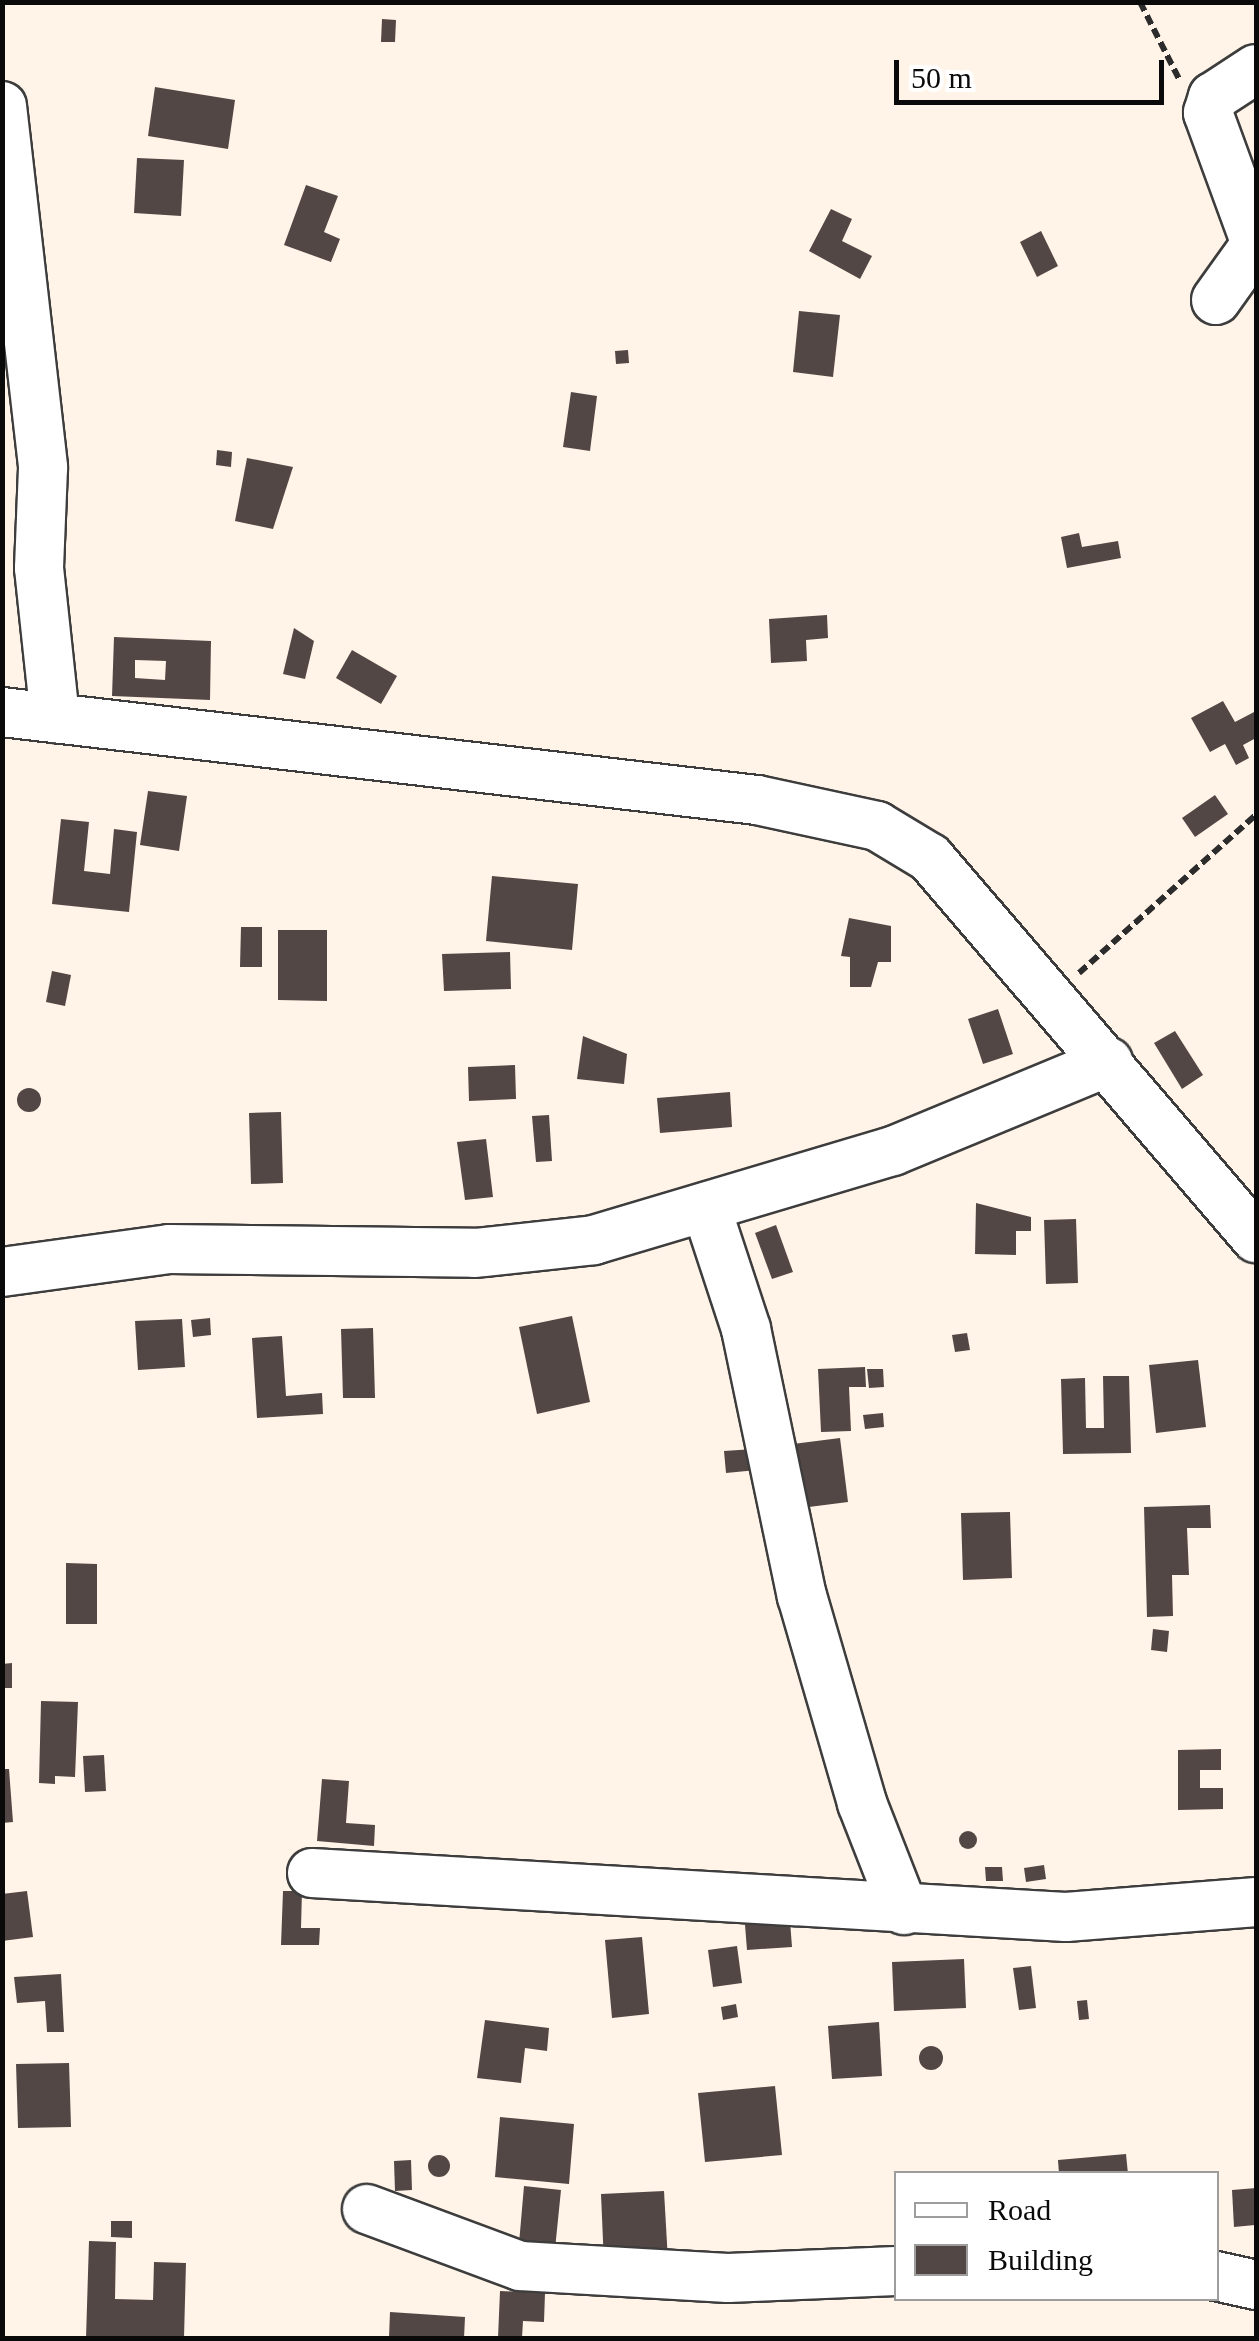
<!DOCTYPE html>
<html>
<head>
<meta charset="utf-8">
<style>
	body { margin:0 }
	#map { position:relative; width:1259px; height:2341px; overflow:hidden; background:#fff4e7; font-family:"Times New Roman",serif }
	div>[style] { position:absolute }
	.building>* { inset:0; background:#534745 }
	.round { border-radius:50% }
	.path>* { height:6px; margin-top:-3px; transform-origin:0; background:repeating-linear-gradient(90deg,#2c2c2c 0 10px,transparent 0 15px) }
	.roads { filter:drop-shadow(2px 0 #3d3d3d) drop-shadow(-2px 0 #3d3d3d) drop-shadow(0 2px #3d3d3d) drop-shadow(0 -2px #3d3d3d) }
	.minor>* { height:48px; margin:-24px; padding:0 24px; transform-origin:24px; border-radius:24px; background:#fff }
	span { translate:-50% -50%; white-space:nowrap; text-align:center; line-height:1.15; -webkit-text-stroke:10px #fff; paint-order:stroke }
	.frame { position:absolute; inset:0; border:5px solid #0a0a0a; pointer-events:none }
	.legend { position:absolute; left:894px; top:2171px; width:325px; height:130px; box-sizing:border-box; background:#fff; border:2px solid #9d9d9d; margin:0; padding:12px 18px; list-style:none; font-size:30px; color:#0a0a0a }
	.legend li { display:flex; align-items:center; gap:20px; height:50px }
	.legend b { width:50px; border:2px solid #9d9d9d }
	.scale { position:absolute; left:894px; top:60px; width:270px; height:45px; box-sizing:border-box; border:5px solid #0a0a0a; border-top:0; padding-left:12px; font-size:30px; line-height:35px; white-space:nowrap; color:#0a0a0a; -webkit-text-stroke:8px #fff; paint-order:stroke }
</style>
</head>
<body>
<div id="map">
	<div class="building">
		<div style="clip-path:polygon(382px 19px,396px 20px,395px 42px,381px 42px)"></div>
		<div style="clip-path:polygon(155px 87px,235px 100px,228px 149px,148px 136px)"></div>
		<div style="clip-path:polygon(137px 158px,184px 160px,181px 216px,134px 213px)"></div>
		<div style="clip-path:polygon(306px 185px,338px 196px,324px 232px,340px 239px,331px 262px,284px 245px)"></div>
		<div style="clip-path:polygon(831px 209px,852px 219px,842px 241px,872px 256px,860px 279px,809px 251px)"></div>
		<div style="clip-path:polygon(1041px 231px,1058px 266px,1037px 277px,1020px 242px)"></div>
		<div style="clip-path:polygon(799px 311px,840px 315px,833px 377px,793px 372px)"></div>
		<div style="clip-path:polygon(628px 350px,629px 363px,616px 364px,615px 351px)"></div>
		<div style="clip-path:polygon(571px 392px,597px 396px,590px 451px,563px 447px)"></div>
		<div style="clip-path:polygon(217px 450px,232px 452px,231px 467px,216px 465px)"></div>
		<div style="clip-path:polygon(247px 458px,293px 467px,273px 529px,235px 521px)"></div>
		<div style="clip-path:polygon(1079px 533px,1082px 547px,1118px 541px,1121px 558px,1067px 568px,1061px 537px)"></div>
		<div style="clip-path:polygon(827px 615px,828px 638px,806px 640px,807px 661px,771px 663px,769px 619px)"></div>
		<div style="clip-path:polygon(294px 628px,314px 641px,305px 679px,283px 674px)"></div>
		<div style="clip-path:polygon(evenodd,114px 637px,211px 641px,210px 700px,112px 696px,114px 637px,135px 660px,166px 661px,165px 680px,135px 678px,135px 660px)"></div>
		<div style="clip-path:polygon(352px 650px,397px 676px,381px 704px,336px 678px)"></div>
		<div style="clip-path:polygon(1223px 701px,1235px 722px,1256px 711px,1256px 738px,1243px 745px,1249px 758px,1236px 765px,1225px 744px,1210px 752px,1191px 718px)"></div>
		<div style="clip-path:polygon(148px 791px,187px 796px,179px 851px,140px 845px)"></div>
		<div style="clip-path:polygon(1215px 795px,1228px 814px,1195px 837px,1182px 818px)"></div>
		<div style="clip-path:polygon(61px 819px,89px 822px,84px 871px,110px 874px,114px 829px,137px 832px,129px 912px,52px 904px)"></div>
		<div style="clip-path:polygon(492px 876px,578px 884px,572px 950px,486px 941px)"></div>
		<div style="clip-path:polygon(849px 918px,891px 926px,891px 962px,878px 962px,871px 987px,850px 987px,850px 957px,841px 956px)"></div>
		<div style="clip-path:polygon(241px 927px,262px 927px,262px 967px,240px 967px)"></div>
		<div style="clip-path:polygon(278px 930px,327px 930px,327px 1001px,278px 1000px)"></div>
		<div style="clip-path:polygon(510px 952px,511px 989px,444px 991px,442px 954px)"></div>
		<div style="clip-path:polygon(52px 971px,71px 975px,65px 1006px,46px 1002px)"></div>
		<div style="clip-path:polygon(998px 1009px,1013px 1054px,983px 1064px,968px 1019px)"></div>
		<div style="clip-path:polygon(1175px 1031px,1203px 1075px,1182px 1089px,1154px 1043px)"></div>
		<div style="clip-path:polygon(583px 1036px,627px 1054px,624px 1084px,577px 1079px)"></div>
		<div style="clip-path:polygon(515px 1065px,516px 1099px,469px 1101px,468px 1067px)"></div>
		<div class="round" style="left:17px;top:1088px;width:24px;height:24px"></div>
		<div style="clip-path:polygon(730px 1092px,732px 1127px,660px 1133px,657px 1098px)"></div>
		<div style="clip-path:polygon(281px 1112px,283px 1183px,251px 1184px,249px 1113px)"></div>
		<div style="clip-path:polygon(549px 1115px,552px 1161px,536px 1162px,532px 1116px)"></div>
		<div style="clip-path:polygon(486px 1139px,493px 1197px,465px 1200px,457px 1142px)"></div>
		<div style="clip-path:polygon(976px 1203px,1031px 1217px,1031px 1231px,1016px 1231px,1016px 1255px,975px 1254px)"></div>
		<div style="clip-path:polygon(1076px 1219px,1078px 1283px,1046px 1284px,1044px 1220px)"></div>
		<div style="clip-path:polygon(776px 1225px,793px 1272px,772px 1279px,755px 1233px)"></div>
		<div style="clip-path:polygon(572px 1316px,590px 1402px,537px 1414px,519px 1327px)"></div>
		<div style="clip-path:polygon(210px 1318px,211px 1335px,193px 1337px,191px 1320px)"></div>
		<div style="clip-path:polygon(182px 1319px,185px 1367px,138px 1370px,135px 1321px)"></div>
		<div style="clip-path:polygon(373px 1328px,375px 1398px,343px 1398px,341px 1329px)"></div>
		<div style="clip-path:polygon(967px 1333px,970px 1350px,955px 1352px,952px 1335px)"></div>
		<div style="clip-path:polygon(282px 1336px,286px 1396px,322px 1393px,323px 1414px,257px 1418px,252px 1338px)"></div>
		<div style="clip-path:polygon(1198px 1360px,1206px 1427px,1156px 1433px,1149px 1365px)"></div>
		<div style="clip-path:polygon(865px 1367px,866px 1387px,849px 1387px,851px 1431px,821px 1432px,818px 1369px)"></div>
		<div style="clip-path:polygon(867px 1369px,883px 1369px,884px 1387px,869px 1388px)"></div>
		<div style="clip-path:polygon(1103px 1376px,1129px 1376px,1131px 1453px,1063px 1454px,1061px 1379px,1085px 1378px,1086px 1428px,1104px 1428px)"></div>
		<div style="clip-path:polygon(883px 1413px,884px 1427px,865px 1429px,863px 1415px)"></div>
		<div style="clip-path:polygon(840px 1438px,848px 1502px,801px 1508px,793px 1444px)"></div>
		<div style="clip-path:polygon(754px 1449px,757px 1470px,726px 1473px,724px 1451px)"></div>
		<div style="clip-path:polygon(1210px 1505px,1211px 1528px,1187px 1528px,1189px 1575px,1172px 1575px,1173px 1616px,1147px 1617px,1144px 1507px)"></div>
		<div style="clip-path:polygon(1010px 1512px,1012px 1578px,963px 1580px,961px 1513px)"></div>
		<div style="clip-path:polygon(66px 1563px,97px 1564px,97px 1624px,66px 1624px)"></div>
		<div style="clip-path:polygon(1153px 1629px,1169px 1631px,1167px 1652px,1151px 1650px)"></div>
		<div style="clip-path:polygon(12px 1663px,12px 1688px,2px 1688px,2px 1664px)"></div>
		<div style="clip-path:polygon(41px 1701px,78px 1702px,75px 1777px,55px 1776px,55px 1784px,39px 1783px)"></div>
		<div style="clip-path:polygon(1221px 1749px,1221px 1770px,1200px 1770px,1200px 1788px,1223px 1788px,1223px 1809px,1178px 1810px,1178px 1750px)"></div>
		<div style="clip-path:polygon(104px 1755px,106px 1791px,85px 1792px,83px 1756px)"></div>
		<div style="clip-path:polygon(2px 1769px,9px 1769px,13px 1822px,2px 1823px)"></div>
		<div style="clip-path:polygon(322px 1779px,349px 1781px,346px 1823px,375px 1825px,374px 1846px,317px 1841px)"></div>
		<div class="round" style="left:959px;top:1831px;width:18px;height:18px"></div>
		<div style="clip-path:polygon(1044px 1865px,1046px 1879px,1026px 1882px,1024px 1868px)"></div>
		<div style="clip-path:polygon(985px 1867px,1002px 1867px,1003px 1881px,986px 1881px)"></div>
		<div style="clip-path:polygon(27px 1891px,33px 1937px,2px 1941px,2px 1894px)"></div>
		<div style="clip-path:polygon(283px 1891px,302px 1891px,301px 1928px,320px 1928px,319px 1945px,281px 1945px)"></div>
		<div style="clip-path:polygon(790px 1921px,792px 1947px,747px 1950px,745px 1925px)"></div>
		<div style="clip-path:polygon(642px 1937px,649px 2014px,612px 2018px,605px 1940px)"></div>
		<div style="clip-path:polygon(737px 1946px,742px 1983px,713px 1987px,708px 1950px)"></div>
		<div style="clip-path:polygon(964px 1959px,966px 2008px,894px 2011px,892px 1962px)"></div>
		<div style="clip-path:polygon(1031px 1966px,1036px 2008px,1019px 2010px,1013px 1968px)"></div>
		<div style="clip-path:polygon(61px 1974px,64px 2032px,47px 2032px,45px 2001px,17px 2003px,14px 1977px)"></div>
		<div style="clip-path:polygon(1087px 2000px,1089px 2019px,1079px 2020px,1077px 2001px)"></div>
		<div style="clip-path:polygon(736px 2004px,738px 2017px,723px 2020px,721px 2007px)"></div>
		<div style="clip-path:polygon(485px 2020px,549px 2028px,547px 2051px,525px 2048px,521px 2083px,477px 2078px)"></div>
		<div style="clip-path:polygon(879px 2022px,882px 2076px,832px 2079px,828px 2026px)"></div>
		<div class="round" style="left:919px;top:2046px;width:24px;height:24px"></div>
		<div style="clip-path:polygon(69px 2063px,71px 2127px,18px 2128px,16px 2064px)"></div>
		<div style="clip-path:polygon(775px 2086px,782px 2155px,705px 2162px,698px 2093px)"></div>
		<div style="clip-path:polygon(500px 2117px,574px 2124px,569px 2184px,495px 2177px)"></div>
		<div style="clip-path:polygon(1126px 2154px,1128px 2174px,1059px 2174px,1058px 2160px)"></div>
		<div class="round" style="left:428px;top:2155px;width:22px;height:22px"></div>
		<div style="clip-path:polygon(411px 2160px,412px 2190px,395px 2191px,394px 2161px)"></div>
		<div style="clip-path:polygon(524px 2186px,561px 2190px,554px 2259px,518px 2255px)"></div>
		<div style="clip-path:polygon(1256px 2188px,1255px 2225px,1234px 2227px,1232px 2190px)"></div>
		<div style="clip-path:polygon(664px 2191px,668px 2261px,604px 2264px,601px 2194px)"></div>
		<div style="clip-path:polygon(111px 2221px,132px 2221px,132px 2238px,111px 2237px)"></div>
		<div style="clip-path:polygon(89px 2241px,116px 2242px,115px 2299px,153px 2300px,154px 2262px,186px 2263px,184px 2338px,86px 2338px)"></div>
		<div style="clip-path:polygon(500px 2291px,545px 2293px,544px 2322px,523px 2321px,522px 2338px,498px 2338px)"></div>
		<div style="clip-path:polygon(390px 2312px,465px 2317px,464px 2338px,389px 2338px)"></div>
	</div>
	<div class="path">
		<div style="left:1140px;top:2px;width:89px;rotate:63.1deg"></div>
		<div style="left:1079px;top:973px;width:237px;rotate:-41.8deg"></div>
	</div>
	<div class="roads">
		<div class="minor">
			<div style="left:2px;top:106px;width:364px;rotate:83.5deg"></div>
			<div style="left:43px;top:468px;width:100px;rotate:92.3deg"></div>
			<div style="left:39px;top:568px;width:151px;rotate:83.9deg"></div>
			<div style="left:1216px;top:300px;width:69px;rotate:-54.5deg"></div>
			<div style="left:1256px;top:244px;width:140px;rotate:-110.1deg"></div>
			<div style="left:1208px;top:113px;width:17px;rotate:-73deg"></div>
			<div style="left:1213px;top:97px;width:51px;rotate:-33.1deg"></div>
			<div style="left:2px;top:712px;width:760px;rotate:6.65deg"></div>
			<div style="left:757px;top:800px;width:123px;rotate:12.2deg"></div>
			<div style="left:877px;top:826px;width:62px;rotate:31.1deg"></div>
			<div style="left:930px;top:858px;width:501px;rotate:49.37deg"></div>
			<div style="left:706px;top:1207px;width:128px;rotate:71.8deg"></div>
			<div style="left:746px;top:1329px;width:273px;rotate:78.2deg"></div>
			<div style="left:802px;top:1596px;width:216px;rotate:73.8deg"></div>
			<div style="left:862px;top:1803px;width:115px;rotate:68.6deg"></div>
			<div style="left:2px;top:1272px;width:169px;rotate:-7.8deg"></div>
			<div style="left:169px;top:1249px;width:306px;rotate:0.7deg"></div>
			<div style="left:475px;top:1253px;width:120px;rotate:-6.2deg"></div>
			<div style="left:594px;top:1240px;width:312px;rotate:-16.6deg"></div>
			<div style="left:893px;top:1151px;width:233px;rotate:-22.5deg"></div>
			<div style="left:312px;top:1873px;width:755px;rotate:3.34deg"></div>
			<div style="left:1066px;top:1917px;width:191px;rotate:-4.5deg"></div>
			<div style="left:367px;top:2209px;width:163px;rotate:20.4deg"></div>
			<div style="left:520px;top:2266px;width:208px;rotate:3.3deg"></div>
			<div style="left:728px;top:2278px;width:168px;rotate:-2.4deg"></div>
			<div style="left:1216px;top:2276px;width:41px;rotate:12.7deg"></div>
		</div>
	</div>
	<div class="frame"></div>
	<ul class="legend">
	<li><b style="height:12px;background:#fff"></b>Road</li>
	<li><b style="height:28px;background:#534745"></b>Building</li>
	</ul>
	<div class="scale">50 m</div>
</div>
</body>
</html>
